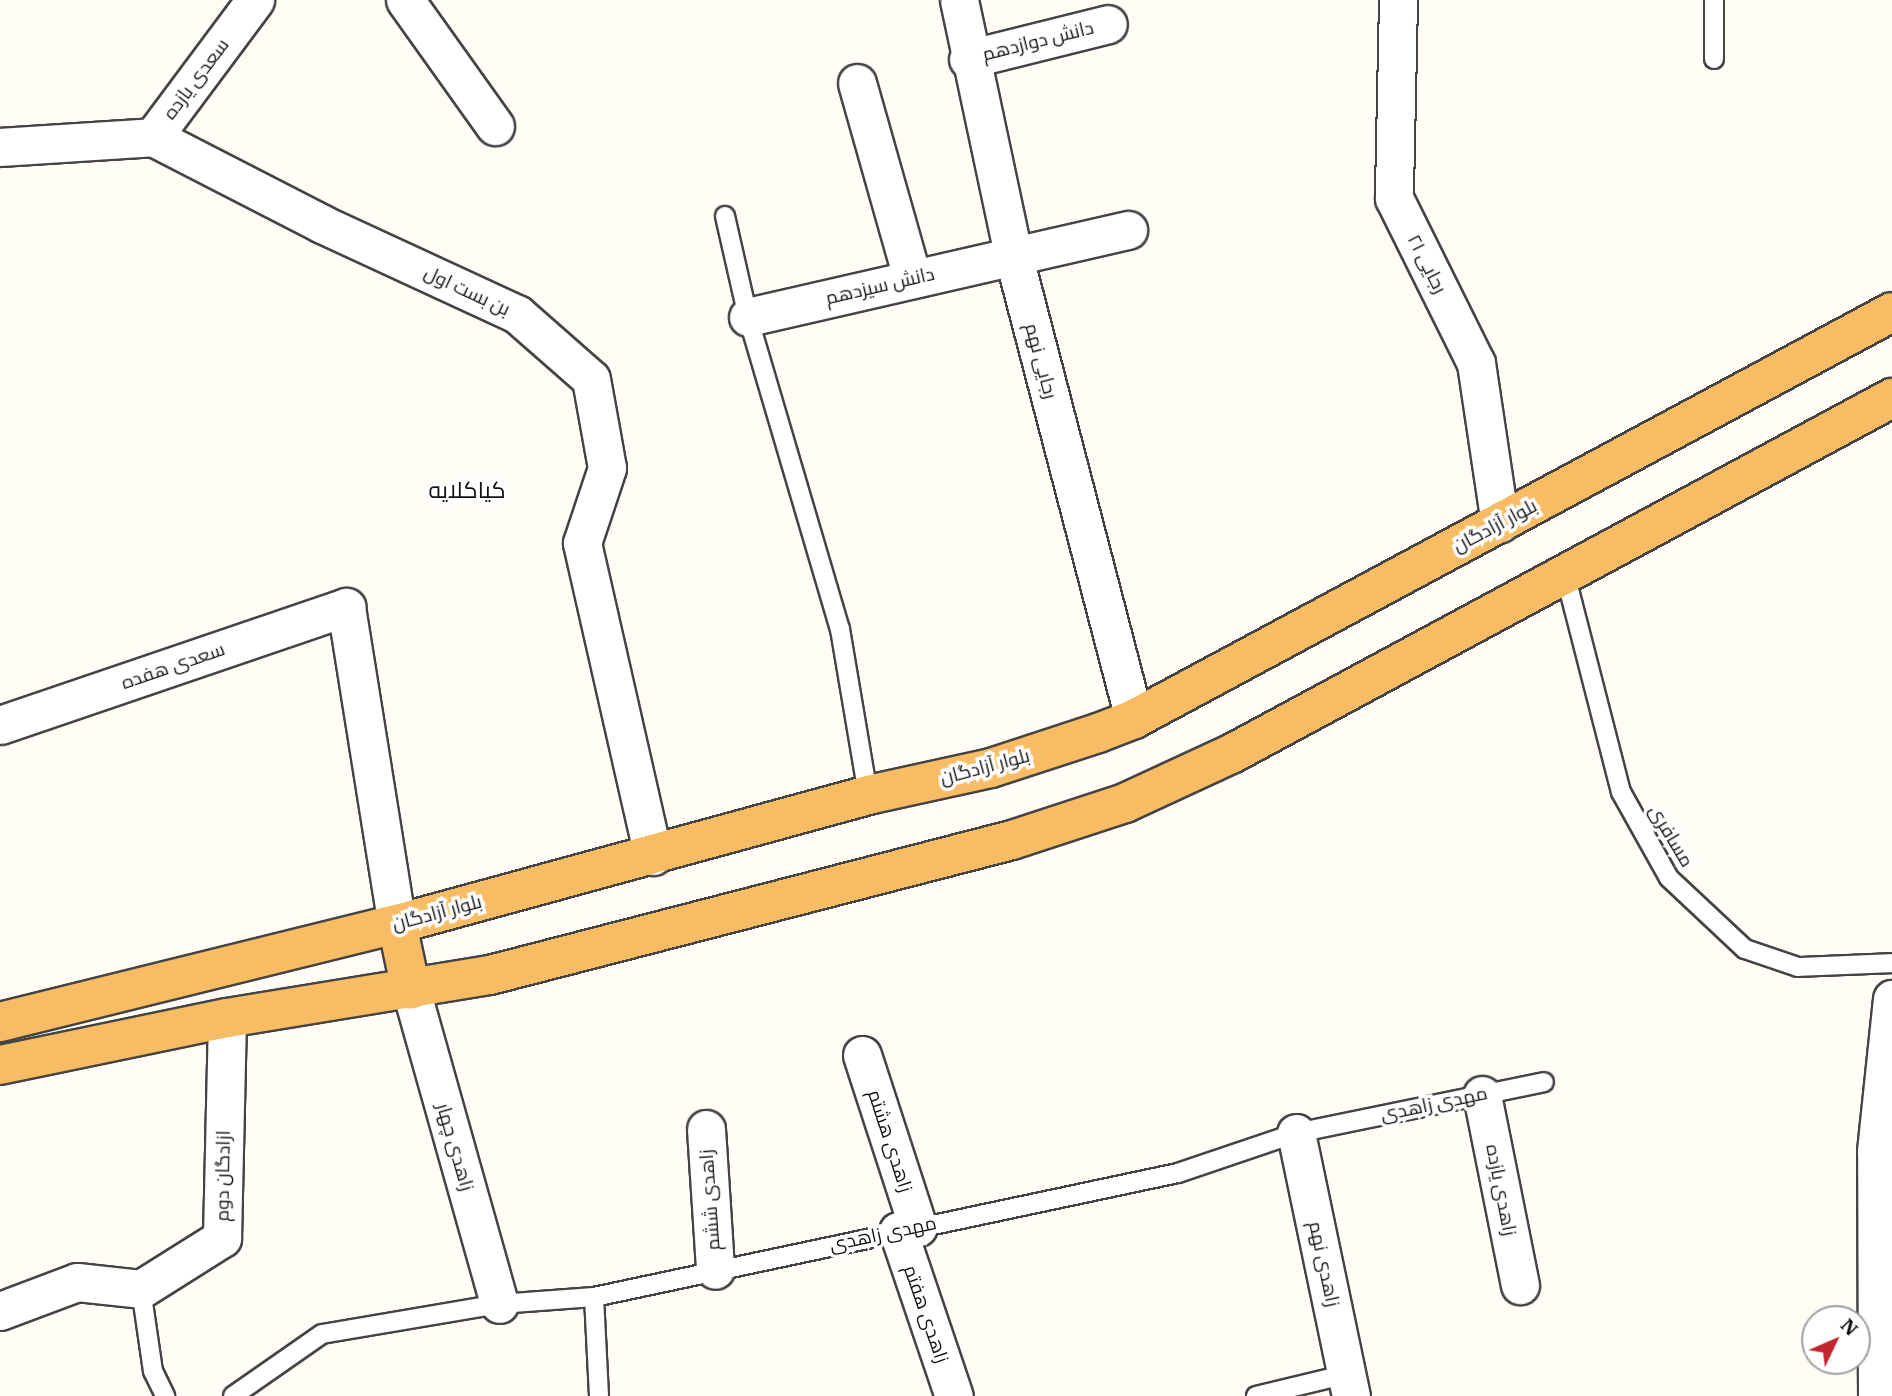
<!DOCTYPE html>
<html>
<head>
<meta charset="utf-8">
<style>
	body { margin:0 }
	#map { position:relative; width:1892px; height:1396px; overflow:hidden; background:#fffdf5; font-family:"IBM Plex Serif",Cairo,serif }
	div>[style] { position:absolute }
	.roads { filter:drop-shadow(2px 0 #444) drop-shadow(-2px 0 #444) drop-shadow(0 2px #444) drop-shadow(0 -2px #444) }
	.service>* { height:18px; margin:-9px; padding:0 9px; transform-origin:9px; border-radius:9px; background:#fff }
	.minor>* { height:37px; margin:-18.5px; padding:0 18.5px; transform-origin:18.5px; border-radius:18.5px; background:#fff }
	.trunk>* { height:38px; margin:-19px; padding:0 19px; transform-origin:19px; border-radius:19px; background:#f7bc64 }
	span { translate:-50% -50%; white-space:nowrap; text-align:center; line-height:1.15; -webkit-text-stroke:7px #fff; paint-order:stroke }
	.street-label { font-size:19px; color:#111 }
	.quarter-label { font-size:23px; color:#111 }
	.north { position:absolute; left:1801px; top:1305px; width:70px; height:70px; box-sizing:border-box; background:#fff; border:2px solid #a0a0a0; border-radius:50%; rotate:46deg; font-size:19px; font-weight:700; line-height:28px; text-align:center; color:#111 }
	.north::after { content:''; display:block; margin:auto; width:24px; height:32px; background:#c4262e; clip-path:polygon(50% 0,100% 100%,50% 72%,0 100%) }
</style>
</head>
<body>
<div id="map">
	<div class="roads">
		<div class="service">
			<div style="left:1714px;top:0;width:59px;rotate:90deg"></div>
			<div style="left:725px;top:216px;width:104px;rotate:77.2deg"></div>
			<div style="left:748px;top:317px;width:325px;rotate:73.6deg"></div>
			<div style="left:840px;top:629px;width:168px;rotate:80.4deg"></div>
			<div style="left:1565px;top:574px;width:225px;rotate:75.6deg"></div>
			<div style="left:1621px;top:792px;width:98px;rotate:60.8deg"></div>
			<div style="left:1669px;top:878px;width:104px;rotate:43.1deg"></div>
			<div style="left:1745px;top:949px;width:56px;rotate:18.8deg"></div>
			<div style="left:1798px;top:967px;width:94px;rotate:-2.4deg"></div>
			<div style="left:141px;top:1289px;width:83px;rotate:81.7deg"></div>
			<div style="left:153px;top:1371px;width:28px;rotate:64deg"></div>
			<div style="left:594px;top:1297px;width:99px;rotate:87.1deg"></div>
			<div style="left:233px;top:1396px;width:108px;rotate:-34.9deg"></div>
			<div style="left:322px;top:1334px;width:180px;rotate:-9.6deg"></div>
			<div style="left:499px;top:1304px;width:95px;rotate:-4.2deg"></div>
			<div style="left:594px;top:1297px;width:597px;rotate:-11.99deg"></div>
			<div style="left:1178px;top:1173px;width:125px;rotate:-18.7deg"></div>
			<div style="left:1296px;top:1133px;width:253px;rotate:-11.6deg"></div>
			<div style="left:1256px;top:1396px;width:94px;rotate:-13.6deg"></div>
		</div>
		<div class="minor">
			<div style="left:405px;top:0;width:155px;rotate:54.5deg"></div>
			<div style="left:959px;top:0;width:260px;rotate:78deg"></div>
			<div style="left:1013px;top:254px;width:480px;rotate:75.4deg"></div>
			<div style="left:1398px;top:0;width:198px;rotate:91.2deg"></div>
			<div style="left:1394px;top:198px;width:184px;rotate:63.6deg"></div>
			<div style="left:1476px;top:363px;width:162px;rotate:81.5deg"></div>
			<div style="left:968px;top:59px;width:144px;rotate:-14deg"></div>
			<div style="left:857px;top:83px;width:203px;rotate:74.2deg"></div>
			<div style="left:153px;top:137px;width:190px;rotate:27.2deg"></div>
			<div style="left:322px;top:224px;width:215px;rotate:24.8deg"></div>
			<div style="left:517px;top:314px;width:98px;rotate:41.3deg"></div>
			<div style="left:591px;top:379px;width:90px;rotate:79.8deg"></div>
			<div style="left:607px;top:468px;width:79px;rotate:108.4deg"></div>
			<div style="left:582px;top:543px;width:321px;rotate:77.2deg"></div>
			<div style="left:0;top:147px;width:153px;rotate:-3.7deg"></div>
			<div style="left:153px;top:137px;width:171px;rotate:-53.3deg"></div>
			<div style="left:748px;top:317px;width:390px;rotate:-12.9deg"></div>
			<div style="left:0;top:725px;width:366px;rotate:-18.8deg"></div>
			<div style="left:346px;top:607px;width:321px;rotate:80.9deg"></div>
			<div style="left:411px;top:990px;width:326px;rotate:74.3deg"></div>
			<div style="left:862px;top:1055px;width:181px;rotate:72deg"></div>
			<div style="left:1482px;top:1095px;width:194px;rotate:78.7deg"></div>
			<div style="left:706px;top:1129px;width:141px;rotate:86.3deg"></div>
			<div style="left:1296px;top:1133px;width:269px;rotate:78.2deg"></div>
			<div style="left:898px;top:1231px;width:174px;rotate:71.3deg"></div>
			<div style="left:0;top:1311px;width:82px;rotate:-20.6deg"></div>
			<div style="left:77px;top:1282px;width:64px;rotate:6.2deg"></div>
			<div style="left:141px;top:1289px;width:96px;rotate:-32.2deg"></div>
			<div style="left:222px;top:1238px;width:220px;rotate:-88.7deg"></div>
			<div style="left:1877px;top:1396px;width:245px;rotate:-90.2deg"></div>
			<div style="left:1876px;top:1151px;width:153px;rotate:-84deg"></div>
		</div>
		<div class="trunk">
			<div style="left:397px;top:924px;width:67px;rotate:78deg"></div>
			<div style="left:0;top:1022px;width:409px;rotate:-13.9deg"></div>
			<div style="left:397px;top:924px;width:488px;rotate:-15.3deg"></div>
			<div style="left:868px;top:795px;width:126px;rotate:-12.4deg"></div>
			<div style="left:991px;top:768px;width:113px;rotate:-18.1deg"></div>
			<div style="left:1098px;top:733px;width:39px;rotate:-21deg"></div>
			<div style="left:1134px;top:719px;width:860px;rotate:-28.23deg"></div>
			<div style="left:0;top:1065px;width:232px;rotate:-11.7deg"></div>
			<div style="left:227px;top:1018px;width:266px;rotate:-9.3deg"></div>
			<div style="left:490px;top:975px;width:539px;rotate:-14.5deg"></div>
			<div style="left:1012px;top:840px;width:119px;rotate:-18.1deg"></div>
			<div style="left:1125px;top:803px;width:119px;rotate:-24.8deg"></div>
			<div style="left:1233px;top:753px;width:749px;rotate:-28.31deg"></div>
		</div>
	</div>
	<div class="street-label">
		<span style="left:1038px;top:41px;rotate:-14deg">دانش دوازدهم</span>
		<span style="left:196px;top:79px;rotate:-53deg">سعدی یازده</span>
		<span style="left:1427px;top:264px;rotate:63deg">رجایی ۲۱</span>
		<span style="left:880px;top:286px;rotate:-13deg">دانش سیزدهم</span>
		<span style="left:467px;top:291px;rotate:25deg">بن بست اول</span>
		<span style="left:1041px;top:361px;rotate:75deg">رجایی نهم</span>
		<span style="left:1495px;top:526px;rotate:-28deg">بلوار آزادگان</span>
		<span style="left:173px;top:666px;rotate:-19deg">سعدی هفده</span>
		<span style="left:985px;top:767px;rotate:-15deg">بلوار آزادگان</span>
		<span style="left:1671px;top:836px;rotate:59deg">مسافری</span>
		<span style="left:437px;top:913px;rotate:-15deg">بلوار آزادگان</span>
		<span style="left:1434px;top:1104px;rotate:-12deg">مهدی زاهدی</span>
		<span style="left:890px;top:1141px;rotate:72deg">زاهدی هشتم</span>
		<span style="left:455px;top:1147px;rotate:74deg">زاهدی چهار</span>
		<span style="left:223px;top:1176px;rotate:-89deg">ازادگان دوم</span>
		<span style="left:1501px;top:1190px;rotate:79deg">زاهدی یازده</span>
		<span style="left:710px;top:1200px;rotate:-94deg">زاهدی ششم</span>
		<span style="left:883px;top:1234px;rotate:-12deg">مهدی زاهدی</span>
		<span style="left:1324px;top:1264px;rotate:78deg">زاهدی نهم</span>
		<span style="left:926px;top:1314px;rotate:71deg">زاهدی هفتم</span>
	</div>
	<div class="quarter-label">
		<span style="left:467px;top:489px">کیاکلایه</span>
	</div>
	<div class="north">N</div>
</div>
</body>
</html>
